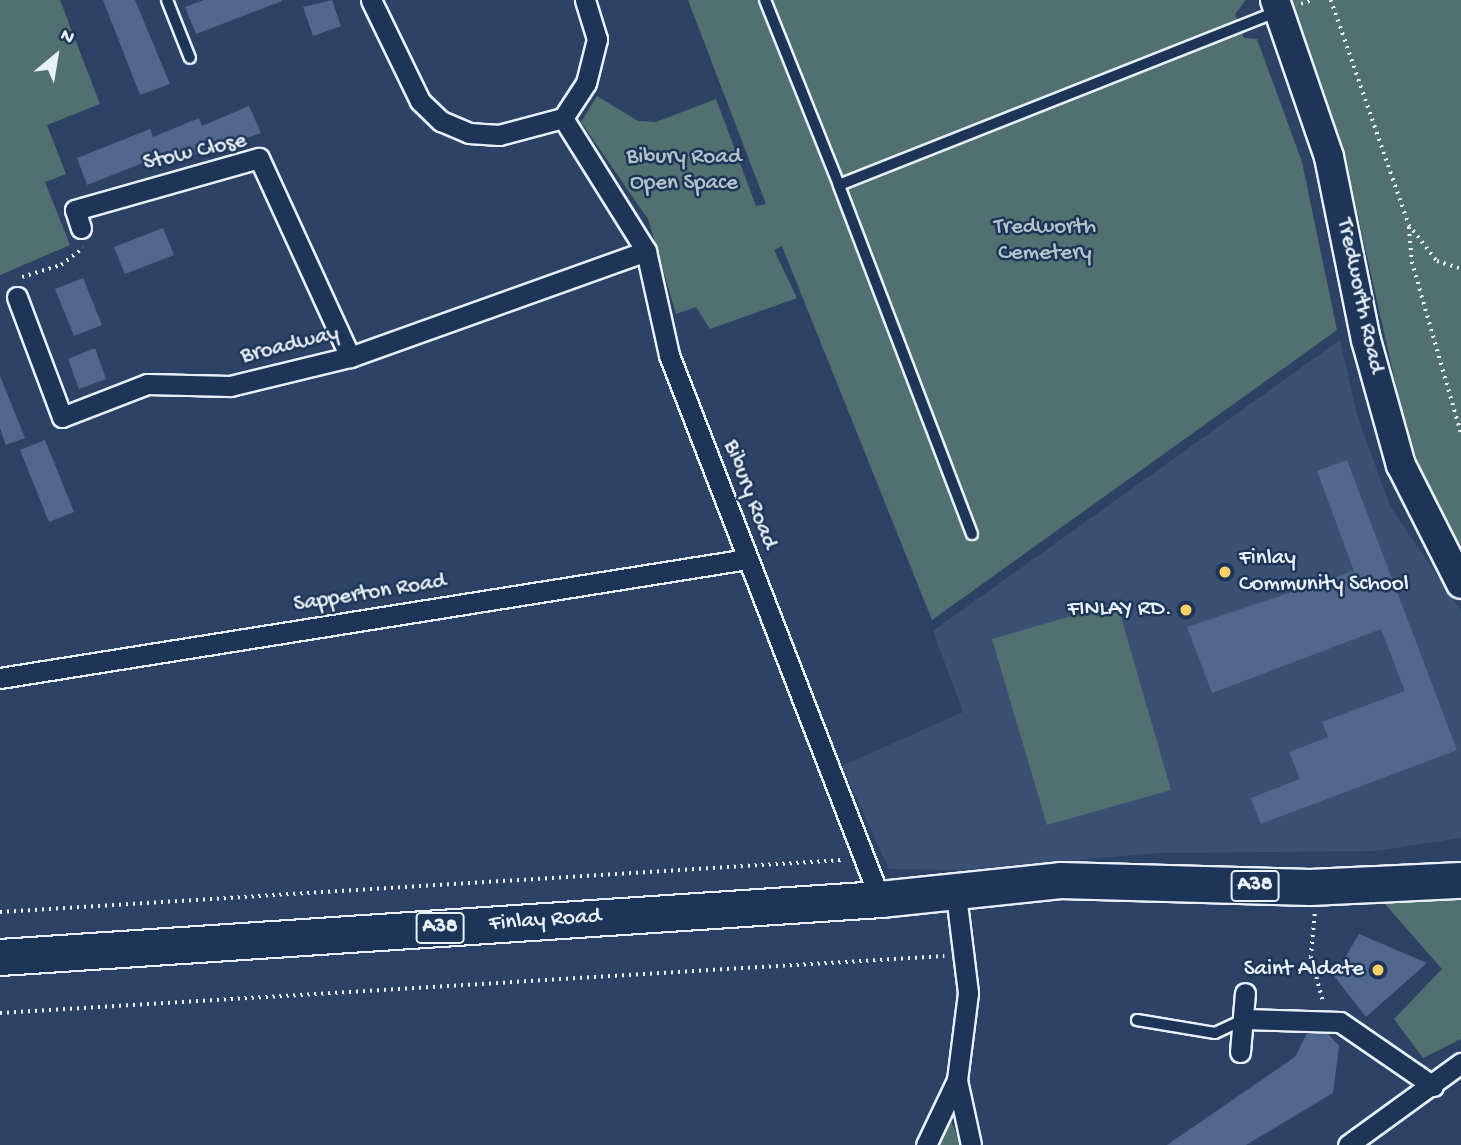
<!DOCTYPE html>
<html>
<head>
<meta charset="utf-8">
<style>
	body { margin:0 }
	#map { position:relative; width:1461px; height:1145px; overflow:hidden; background:#2c4366; font-family:"Gochi Hand",sans-serif }
	div>[style] { position:absolute }
	.built>* { inset:0; background:#3b5174 }
	.green>* { inset:0; background:#517171 }
	.building>* { inset:0; background:#51678c }
	.path>* { height:3.5px; margin-top:-1.75px; transform-origin:0; background:repeating-linear-gradient(90deg,#e8f1f8 0 2px,transparent 0 7px) }
	.roads { filter:drop-shadow(2px 0 #e8f1f8) drop-shadow(-2px 0 #e8f1f8) drop-shadow(0 2px #e8f1f8) drop-shadow(0 -2px #e8f1f8) }
	.lane>* { height:10px; margin:-5px; padding:0 5px; transform-origin:5px; border-radius:5px; background:#1d3557 }
	.street>* { height:19px; margin:-9.5px; padding:0 9.5px; transform-origin:9.5px; border-radius:9.5px; background:#1d3557 }
	.secondary>* { height:28px; margin:-14px; padding:0 14px; transform-origin:14px; border-radius:14px; background:#1d3557 }
	.highway>* { height:35px; margin:-17.5px; padding:0 17.5px; transform-origin:17.5px; border-radius:17.5px; background:#1d3557 }
	.dots>* { width:19px; height:19px; translate:-50% -50%; box-sizing:border-box; border:4px solid #1d3557; border-radius:50% }
	span { translate:-50% -50%; white-space:nowrap; text-align:center; line-height:1.15; -webkit-text-stroke:5px #1d3557; paint-order:stroke }
	.shield-label span { padding:2px 5px; background:#1d3557; border:2px solid; border-radius:5px; -webkit-text-stroke-width:0 }
	.shield-label { font-size:21px; color:#e8f1f8; font-weight:700 }
	.street-label { font-size:23px; color:#e8f1f8 }
	.park-label { font-size:23px; color:#b3c4c9 }
	.poi-label { font-size:23px; color:#e8f1f8 }
	.left { translate:0 -50%; text-align:left }
	.right { translate:-100% -50%; text-align:right }
	.north { position:absolute; left:21px; top:21px; width:70px; height:70px; -webkit-text-stroke:5px #1d3557; paint-order:stroke; rotate:30deg; font-size:19px; font-weight:700; line-height:28px; text-align:center; color:#e8f1f8 }
	.north::after { content:''; display:block; margin:auto; width:24px; height:32px; background:#e8f1f8; clip-path:polygon(50% 0,100% 100%,50% 72%,0 100%) }
</style>
</head>
<body>
<div id="map">
	<div class="built">
		<div style="clip-path:polygon(1340px 340px,1357px 415px,1390px 506px,1461px 611px,1461px 838px,1375px 851px,1158px 853px,959px 870px,889px 869px,842px 766px,963px 712px,933px 631px)"></div>
	</div>
	<div class="green">
		<div style="clip-path:polygon(0 0,60px 0,100px 104px,47px 125px,66px 174px,45px 182px,70px 245px,0 275px)"></div>
		<div style="clip-path:polygon(688px 0,1246px 0,1235px 14px,1244px 38px,1257px 39px,1302px 162px,1337px 330px,932px 620px,782px 246px,774px 250px,797px 298px,710px 329px,696px 307px,676px 314px,648px 219px,581px 122px,597px 96px,638px 121px,656px 122px,716px 99px,756px 206px,766px 204px)"></div>
		<div style="clip-path:polygon(1290px 0,1461px 0,1461px 551px,1429px 492px,1405px 426px,1349px 176px)"></div>
		<div style="clip-path:polygon(1117px 603px,1171px 790px,1047px 825px,992px 639px)"></div>
		<div style="clip-path:polygon(1461px 889px,1461px 1039px,1423px 1058px,1394px 1019px,1442px 969px,1385px 904px)"></div>
		<div style="clip-path:polygon(950px 1119px,961px 1145px,936px 1145px)"></div>
	</div>
	<div class="building">
		<div style="clip-path:polygon(103px 0,135px 0,170px 84px,140px 95px)"></div>
		<div style="clip-path:polygon(204px 0,282px 0,282px 1px,196px 34px,185px 7px)"></div>
		<div style="clip-path:polygon(332px 0,341px 26px,313px 36px,303px 7px)"></div>
		<div style="clip-path:polygon(249px 106px,261px 133px,182px 159px,178px 149px,87px 185px,77px 158px,150px 129px,153px 137px,199px 118px,202px 126px)"></div>
		<div style="clip-path:polygon(163px 228px,174px 255px,125px 274px,114px 247px)"></div>
		<div style="clip-path:polygon(83px 278px,102px 325px,74px 336px,55px 289px)"></div>
		<div style="clip-path:polygon(95px 348px,106px 379px,79px 389px,68px 359px)"></div>
		<div style="clip-path:polygon(0 376px,25px 438px,6px 445px,0 428px)"></div>
		<div style="clip-path:polygon(45px 440px,74px 512px,49px 522px,20px 450px)"></div>
		<div style="clip-path:polygon(1347px 460px,1457px 750px,1261px 824px,1251px 798px,1300px 779px,1289px 752px,1328px 737px,1322px 722px,1405px 691px,1381px 629px,1212px 693px,1187px 627px,1354px 571px,1317px 471px)"></div>
		<div style="clip-path:polygon(1359px 934px,1427px 963px,1366px 1017px,1334px 976px)"></div>
		<div style="clip-path:polygon(1307px 1033px,1328px 1034px,1339px 1046px,1333px 1093px,1246px 1145px,1167px 1145px,1295px 1057px)"></div>
	</div>
	<div class="path">
		<div style="left:1331px;top:0;width:238px;rotate:70.9deg"></div>
		<div style="left:1409px;top:225px;width:46px;rotate:52.1deg"></div>
		<div style="left:1437px;top:261px;width:25px;rotate:18deg"></div>
		<div style="left:1301px;top:4px;width:12px;rotate:-20deg"></div>
		<div style="left:1409px;top:227px;width:35px;rotate:85deg"></div>
		<div style="left:1412px;top:262px;width:178px;rotate:74deg"></div>
		<div style="left:22px;top:277px;width:41px;rotate:-17.1deg"></div>
		<div style="left:61px;top:265px;width:28px;rotate:-38deg"></div>
		<div style="left:0;top:912px;width:845px;rotate:-3.53deg"></div>
		<div style="left:1315px;top:914px;width:43px;rotate:95.3deg"></div>
		<div style="left:1311px;top:957px;width:46px;rotate:74.7deg"></div>
		<div style="left:0;top:1013px;width:946px;rotate:-3.46deg"></div>
	</div>
	<div class="roads">
		<div class="lane">
			<div style="left:167px;top:0;width:62px;rotate:68.4deg"></div>
			<div style="left:765px;top:0;width:199px;rotate:68.2deg"></div>
			<div style="left:972px;top:534px;width:373px;rotate:-110.9deg"></div>
			<div style="left:839px;top:185px;width:469px;rotate:-21.6deg"></div>
			<div style="left:1137px;top:1020px;width:79px;rotate:9.5deg"></div>
			<div style="left:1215px;top:1033px;width:33px;rotate:-25deg"></div>
		</div>
		<div class="street">
			<div style="left:371px;top:0;width:112px;rotate:64.1deg"></div>
			<div style="left:420px;top:101px;width:29px;rotate:44deg"></div>
			<div style="left:441px;top:121px;width:30px;rotate:23deg"></div>
			<div style="left:469px;top:133px;width:30px;rotate:4deg"></div>
			<div style="left:499px;top:135px;width:66px;rotate:-14.9deg"></div>
			<div style="left:585px;top:0;width:41px;rotate:72.9deg"></div>
			<div style="left:597px;top:39px;width:45px;rotate:104deg"></div>
			<div style="left:586px;top:83px;width:42px;rotate:123.3deg"></div>
			<div style="left:563px;top:118px;width:157px;rotate:58deg"></div>
			<div style="left:646px;top:251px;width:107px;rotate:77.5deg"></div>
			<div style="left:669px;top:355px;width:583px;rotate:68.8deg"></div>
			<div style="left:81px;top:228px;width:19px;rotate:-108deg"></div>
			<div style="left:75px;top:210px;width:191px;rotate:-15.8deg"></div>
			<div style="left:259px;top:158px;width:219px;rotate:65.4deg"></div>
			<div style="left:17px;top:297px;width:128px;rotate:69.4deg"></div>
			<div style="left:62px;top:417px;width:91px;rotate:-21.2deg"></div>
			<div style="left:147px;top:384px;width:83px;rotate:1.4deg"></div>
			<div style="left:230px;top:386px;width:123px;rotate:-13.6deg"></div>
			<div style="left:350px;top:357px;width:314px;rotate:-19.7deg"></div>
			<div style="left:0;top:678px;width:756px;rotate:-9.05deg"></div>
			<div style="left:957px;top:903px;width:91px;rotate:83deg"></div>
			<div style="left:968px;top:993px;width:88px;rotate:97.2deg"></div>
			<div style="left:957px;top:1080px;width:66px;rotate:77.8deg"></div>
			<div style="left:1245px;top:1019px;width:95px;rotate:1.8deg"></div>
			<div style="left:1340px;top:1022px;width:113px;rotate:34.5deg"></div>
			<div style="left:1240px;top:1052px;width:59px;rotate:-85.2deg"></div>
			<div style="left:926px;top:1145px;width:72px;rotate:-64.5deg"></div>
			<div style="left:1348px;top:1145px;width:140px;rotate:-36deg"></div>
		</div>
		<div class="secondary">
			<div style="left:1275px;top:0;width:166px;rotate:71deg"></div>
			<div style="left:1329px;top:157px;width:187px;rotate:78.6deg"></div>
			<div style="left:1366px;top:340px;width:130px;rotate:74.4deg"></div>
			<div style="left:1401px;top:465px;width:133px;rotate:63.2deg"></div>
		</div>
		<div class="highway">
			<div style="left:0;top:957px;width:882px;rotate:-3.77deg"></div>
			<div style="left:880px;top:899px;width:181px;rotate:-6deg"></div>
			<div style="left:1060px;top:880px;width:250px;rotate:1.6deg"></div>
			<div style="left:1310px;top:887px;width:151px;rotate:-2.7deg"></div>
		</div>
	</div>
	<div class="dots">
		<div style="left:1225px;top:572px;background:#ffd166"></div>
		<div style="left:1186px;top:610px;background:#ffd166"></div>
		<div style="left:1378px;top:970px;background:#ffd166"></div>
	</div>
	<div class="shield-label">
		<span style="left:1255px;top:886px">A38</span>
		<span style="left:440px;top:928px">A38</span>
	</div>
	<div class="street-label">
		<span style="left:195px;top:153px;rotate:-13deg">Stow Close</span>
		<span style="left:1359px;top:296px;rotate:78deg">Tredworth Road</span>
		<span style="left:290px;top:346px;rotate:-14deg">Broadway</span>
		<span style="left:749px;top:495px;rotate:69deg">Bibury Road</span>
		<span style="left:370px;top:594px;rotate:-9deg">Sapperton Road</span>
		<span style="left:545px;top:921px;rotate:-4deg">Finlay Road</span>
	</div>
	<div class="park-label">
		<span style="left:684px;top:171px">Bibury Road<br>Open Space</span>
		<span style="left:1045px;top:241px">Tredworth<br>Cemetery</span>
	</div>
	<div class="poi-label">
		<span class="left" style="left:1239px;top:572px">Finlay<br>Community School</span>
		<span class="right" style="left:1172px;top:610px">FINLAY RD.</span>
		<span class="right" style="left:1364px;top:970px">Saint Aldate</span>
	</div>
	<div class="north">N</div>
</div>
</body>
</html>
